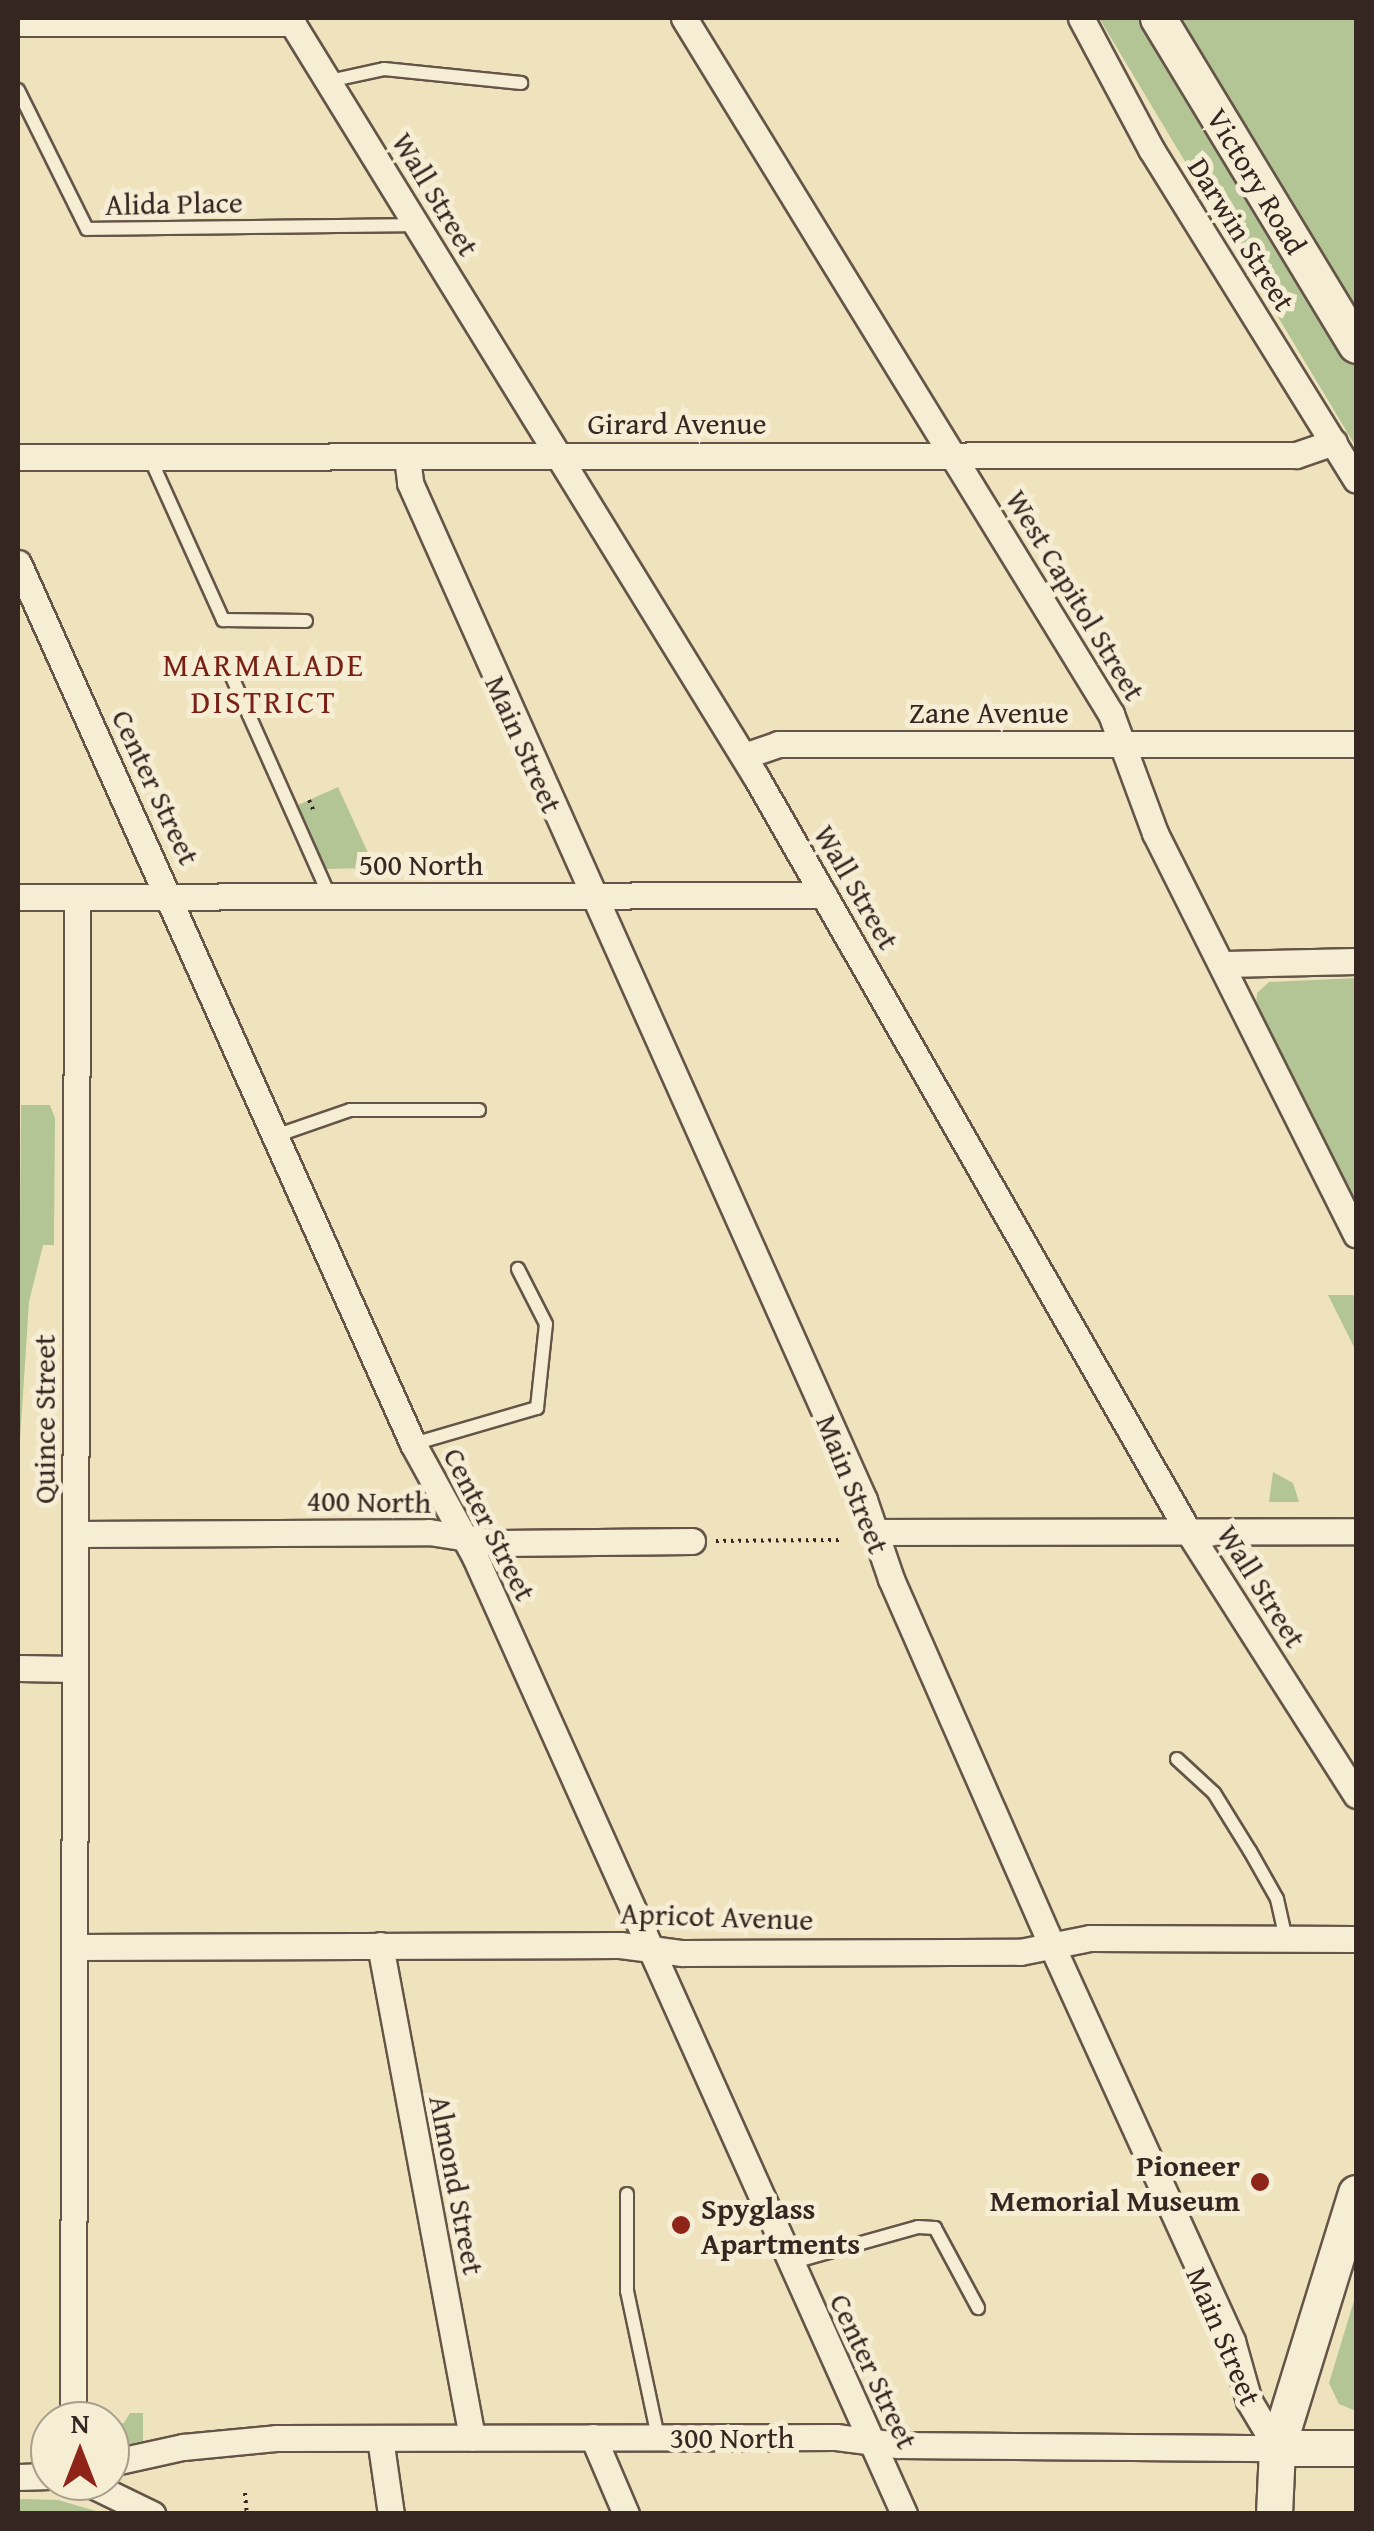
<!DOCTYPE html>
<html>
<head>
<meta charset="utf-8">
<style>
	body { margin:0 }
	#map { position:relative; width:1374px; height:2531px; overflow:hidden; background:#efe3bd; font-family:"Gentium Book Plus",serif }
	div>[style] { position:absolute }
	.green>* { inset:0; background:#b4c595 }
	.path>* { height:4px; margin-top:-2px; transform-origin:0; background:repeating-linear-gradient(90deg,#362621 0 2.5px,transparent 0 7.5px) }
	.roads { filter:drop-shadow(2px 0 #645548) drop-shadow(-2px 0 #645548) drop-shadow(0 2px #645548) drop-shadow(0 -2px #645548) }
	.lane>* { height:12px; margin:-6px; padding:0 6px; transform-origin:6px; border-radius:6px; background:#f5edd4 }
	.street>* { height:25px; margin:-12.5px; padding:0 12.5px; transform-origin:12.5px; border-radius:12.5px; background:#f5edd4 }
	.secondary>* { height:35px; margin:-17.5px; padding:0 17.5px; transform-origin:17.5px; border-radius:17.5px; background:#f5edd4 }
	.dots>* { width:28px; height:28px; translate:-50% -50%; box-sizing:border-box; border:5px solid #f5edd4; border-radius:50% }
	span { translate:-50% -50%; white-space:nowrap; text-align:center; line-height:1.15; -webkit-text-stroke:10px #f5edd4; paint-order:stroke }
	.street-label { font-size:30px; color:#362621 }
	.poi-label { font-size:30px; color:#362621; font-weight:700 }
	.right { translate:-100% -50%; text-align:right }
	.left { translate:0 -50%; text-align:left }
	.neighbourhood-label { font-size:32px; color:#7a1f14; letter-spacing:2.5px }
	.frame { position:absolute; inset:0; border:20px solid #362621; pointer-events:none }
	.north { position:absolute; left:30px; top:2401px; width:100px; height:100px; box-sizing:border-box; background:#f5edd4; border:2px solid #a99d8c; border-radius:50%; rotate:0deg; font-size:28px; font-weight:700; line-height:40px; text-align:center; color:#362621 }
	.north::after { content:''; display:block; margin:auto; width:35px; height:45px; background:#8f2418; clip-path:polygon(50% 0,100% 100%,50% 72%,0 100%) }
</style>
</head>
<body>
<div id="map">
	<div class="green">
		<div style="clip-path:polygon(1099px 18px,1356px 18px,1356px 447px)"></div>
		<div style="clip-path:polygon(338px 787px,375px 868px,323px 869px,298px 805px)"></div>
		<div style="clip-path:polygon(1356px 978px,1356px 1204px,1256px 1007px,1257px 993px,1269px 982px)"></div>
		<div style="clip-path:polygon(21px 1105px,50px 1105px,55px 1118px,54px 1245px,43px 1245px,29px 1302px,18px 1471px)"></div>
		<div style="clip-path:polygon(1328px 1295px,1353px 1295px,1356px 1303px,1356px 1351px)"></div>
		<div style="clip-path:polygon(1273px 1472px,1293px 1483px,1299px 1502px,1269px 1502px)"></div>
		<div style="clip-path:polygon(1356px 2294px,1356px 2411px,1339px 2404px,1329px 2383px)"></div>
		<div style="clip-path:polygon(130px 2413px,143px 2413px,143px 2441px,110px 2448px,110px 2424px,124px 2423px)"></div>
		<div style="clip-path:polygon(24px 2499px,58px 2500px,103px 2513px,18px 2513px,18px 2500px)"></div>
	</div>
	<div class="path">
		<div style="left:309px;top:800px;width:13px;rotate:67deg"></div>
		<div style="left:716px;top:1541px;width:124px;rotate:-0.5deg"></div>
		<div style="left:245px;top:2493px;width:21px;rotate:85deg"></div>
	</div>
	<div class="roads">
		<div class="lane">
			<div style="left:329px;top:81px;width:56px;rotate:-12.3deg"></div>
			<div style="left:384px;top:69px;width:138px;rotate:5.8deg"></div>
			<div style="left:18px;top:90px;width:155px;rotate:63.6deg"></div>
			<div style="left:87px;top:229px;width:330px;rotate:-0.7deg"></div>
			<div style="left:150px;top:458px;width:178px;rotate:65.7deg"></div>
			<div style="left:223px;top:620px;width:83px;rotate:0.7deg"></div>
			<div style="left:232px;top:677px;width:241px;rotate:66deg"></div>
			<div style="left:278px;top:1135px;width:76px;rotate:-19.1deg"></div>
			<div style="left:350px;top:1110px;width:129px"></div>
			<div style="left:413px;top:1444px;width:129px;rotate:-16.2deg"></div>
			<div style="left:537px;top:1408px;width:84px;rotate:-83.9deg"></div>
			<div style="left:546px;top:1324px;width:62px;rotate:-117deg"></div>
			<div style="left:1177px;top:1759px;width:50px;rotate:42.6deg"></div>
			<div style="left:1214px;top:1793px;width:68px;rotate:58.2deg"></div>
			<div style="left:1250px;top:1851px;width:55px;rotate:60.6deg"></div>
			<div style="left:1277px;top:1899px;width:41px;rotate:77.3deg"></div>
			<div style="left:627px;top:2194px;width:97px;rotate:90deg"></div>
			<div style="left:627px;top:2291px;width:149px;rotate:78deg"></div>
			<div style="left:790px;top:2263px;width:133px;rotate:-15.7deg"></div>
			<div style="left:918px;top:2227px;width:17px;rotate:3deg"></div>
			<div style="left:935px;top:2228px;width:91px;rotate:61.7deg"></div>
		</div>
		<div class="street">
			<div style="left:289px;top:18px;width:891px;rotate:58.4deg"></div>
			<div style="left:756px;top:777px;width:869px;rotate:60.19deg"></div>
			<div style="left:1188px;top:1531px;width:313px;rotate:57.5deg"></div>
			<div style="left:684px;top:18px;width:817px;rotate:58.47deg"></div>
			<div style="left:1111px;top:714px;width:127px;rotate:69.7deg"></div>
			<div style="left:1155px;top:833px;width:449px;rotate:63.4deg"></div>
			<div style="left:1081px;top:18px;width:149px;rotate:61.9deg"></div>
			<div style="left:1151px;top:149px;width:389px;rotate:58.2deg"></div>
			<div style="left:18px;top:23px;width:275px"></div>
			<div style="left:18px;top:457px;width:1278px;rotate:-0.09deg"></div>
			<div style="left:1296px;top:455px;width:40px;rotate:-18.9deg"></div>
			<div style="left:407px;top:457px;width:26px;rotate:83deg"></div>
			<div style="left:410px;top:483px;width:1114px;rotate:65.94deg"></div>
			<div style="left:864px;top:1500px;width:83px;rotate:71.1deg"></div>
			<div style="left:891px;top:1579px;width:401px;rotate:66.3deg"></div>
			<div style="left:1052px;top:1946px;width:434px;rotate:65.5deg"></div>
			<div style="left:1232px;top:2341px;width:62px;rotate:74.2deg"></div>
			<div style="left:1249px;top:2401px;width:55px;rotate:59.2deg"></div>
			<div style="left:18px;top:563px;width:965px;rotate:65.85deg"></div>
			<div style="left:413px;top:1444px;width:129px;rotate:61.2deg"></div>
			<div style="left:475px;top:1557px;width:1049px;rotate:65.85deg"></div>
			<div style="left:744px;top:756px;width:36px;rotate:-19deg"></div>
			<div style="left:778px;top:744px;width:578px"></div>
			<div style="left:18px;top:897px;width:806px;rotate:-0.14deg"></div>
			<div style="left:1225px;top:964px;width:131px;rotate:-1.3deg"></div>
			<div style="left:874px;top:1532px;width:482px;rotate:-0.1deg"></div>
			<div style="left:76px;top:1534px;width:353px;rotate:-0.3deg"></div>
			<div style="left:429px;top:1532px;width:71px;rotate:8.9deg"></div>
			<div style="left:499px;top:1543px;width:193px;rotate:-0.6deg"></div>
			<div style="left:18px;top:1668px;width:56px;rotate:1deg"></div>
			<div style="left:380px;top:1945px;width:501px;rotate:79.41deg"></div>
			<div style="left:74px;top:1947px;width:546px;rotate:-0.21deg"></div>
			<div style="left:620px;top:1945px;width:63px;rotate:7.4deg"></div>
			<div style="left:682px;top:1953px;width:338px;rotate:-0.2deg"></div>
			<div style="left:1020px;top:1952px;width:71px;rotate:-11.3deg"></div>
			<div style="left:1090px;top:1938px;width:266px;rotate:0.2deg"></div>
			<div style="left:73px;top:2421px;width:1524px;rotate:-89.85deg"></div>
			<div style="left:593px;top:2437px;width:84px;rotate:66.8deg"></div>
			<div style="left:380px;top:2438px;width:77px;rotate:81.8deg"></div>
			<div style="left:110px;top:2463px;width:75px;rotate:-12.4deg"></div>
			<div style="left:183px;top:2447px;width:93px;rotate:-5.5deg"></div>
			<div style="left:276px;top:2438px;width:560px;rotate:-0.1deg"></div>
			<div style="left:836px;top:2437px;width:63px;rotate:7.4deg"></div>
			<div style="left:898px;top:2445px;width:379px;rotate:0.5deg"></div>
			<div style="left:18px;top:2477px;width:32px;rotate:-2deg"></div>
			<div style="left:84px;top:2481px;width:76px;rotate:25.9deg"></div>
		</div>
		<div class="secondary">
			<div style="left:1158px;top:18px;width:382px;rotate:58.8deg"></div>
			<div style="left:1277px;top:2448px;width:79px"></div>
			<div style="left:1274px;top:2514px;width:66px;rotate:-87.4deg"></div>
			<div style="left:1277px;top:2448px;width:267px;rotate:-72.8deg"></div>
		</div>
	</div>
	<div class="dots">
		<div style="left:1260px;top:2182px;background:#8f2418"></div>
		<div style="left:681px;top:2225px;background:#8f2418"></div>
	</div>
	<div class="street-label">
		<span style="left:1257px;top:181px;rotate:59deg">Victory Road</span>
		<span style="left:436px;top:194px;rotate:59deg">Wall Street</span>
		<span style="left:174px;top:203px;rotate:-1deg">Alida Place</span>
		<span style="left:1242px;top:234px;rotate:58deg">Darwin Street</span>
		<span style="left:677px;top:423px">Girard Avenue</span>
		<span style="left:1076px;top:595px;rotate:59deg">West Capitol Street</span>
		<span style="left:989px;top:712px">Zane Avenue</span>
		<span style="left:524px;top:744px;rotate:66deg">Main Street</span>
		<span style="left:156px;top:787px;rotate:65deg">Center Street</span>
		<span style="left:421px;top:864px">500 North</span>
		<span style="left:857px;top:887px;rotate:60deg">Wall Street</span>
		<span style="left:44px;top:1419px;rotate:-90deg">Quince Street</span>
		<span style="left:853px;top:1484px;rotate:68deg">Main Street</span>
		<span style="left:369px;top:1501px;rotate:1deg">400 North</span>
		<span style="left:490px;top:1524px;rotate:63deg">Center Street</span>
		<span style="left:1262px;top:1586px;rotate:58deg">Wall Street</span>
		<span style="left:717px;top:1916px;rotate:2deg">Apricot Avenue</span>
		<span style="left:457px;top:2185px;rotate:79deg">Almond Street</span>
		<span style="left:1224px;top:2336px;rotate:67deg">Main Street</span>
		<span style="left:874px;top:2371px;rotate:65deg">Center Street</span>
		<span style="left:732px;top:2437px">300 North</span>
	</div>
	<div class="poi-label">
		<span class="right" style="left:1240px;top:2182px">Pioneer<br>Memorial Museum</span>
		<span class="left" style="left:701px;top:2225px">Spyglass<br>Apartments</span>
	</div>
	<div class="neighbourhood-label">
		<span style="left:264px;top:684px">MARMALADE<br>DISTRICT</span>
	</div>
	<div class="frame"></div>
	<div class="north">N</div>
</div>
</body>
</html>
